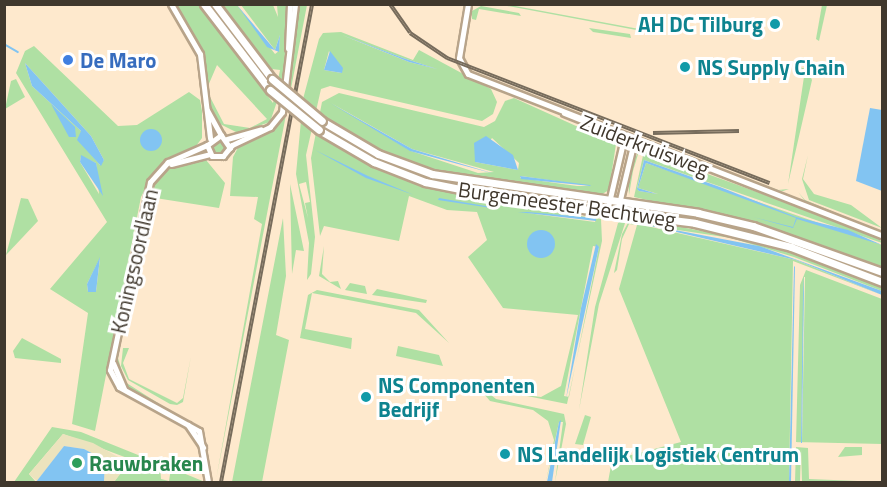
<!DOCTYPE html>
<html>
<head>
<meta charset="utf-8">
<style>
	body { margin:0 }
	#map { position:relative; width:887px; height:487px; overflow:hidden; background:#fee9cd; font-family:"Titillium Web",sans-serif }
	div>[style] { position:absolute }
	.green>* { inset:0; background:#afe0a3 }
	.round { border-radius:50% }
	.sand>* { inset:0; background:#ece3bd }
	.water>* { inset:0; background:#82c4f2 }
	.stream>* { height:1.5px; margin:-0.75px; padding:0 0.75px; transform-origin:0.75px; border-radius:0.75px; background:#82c4f2 }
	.roads { filter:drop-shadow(2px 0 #b8a48a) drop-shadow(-2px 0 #b8a48a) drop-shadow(0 2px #b8a48a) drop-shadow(0 -2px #b8a48a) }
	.tertiary>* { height:5px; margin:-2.5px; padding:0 2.5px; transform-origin:2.5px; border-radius:2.5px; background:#fff }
	.primary>* { height:7px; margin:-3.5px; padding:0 3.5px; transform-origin:3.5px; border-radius:3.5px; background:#fff }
	.rail>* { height:4px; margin-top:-2px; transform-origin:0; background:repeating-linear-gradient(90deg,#fff 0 4.5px,#776c5c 0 9px); box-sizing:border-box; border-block:2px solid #776c5c }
	.bridges { filter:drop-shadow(2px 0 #b8a48a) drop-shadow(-2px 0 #b8a48a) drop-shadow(0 2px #b8a48a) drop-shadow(0 -2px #b8a48a) }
	.primary-bridge>* { height:7px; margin:-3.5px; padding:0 3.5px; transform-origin:3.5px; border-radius:3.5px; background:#fff }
	.dots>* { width:16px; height:16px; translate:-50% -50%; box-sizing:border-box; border:3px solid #fff; border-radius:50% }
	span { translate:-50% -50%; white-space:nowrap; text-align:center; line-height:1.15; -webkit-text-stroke:6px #fff; paint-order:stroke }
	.culture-label { font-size:21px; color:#0d838f; font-weight:700 }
	.right { translate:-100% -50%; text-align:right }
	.left { translate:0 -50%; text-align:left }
	.shop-label { font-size:21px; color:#366cbe; font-weight:700 }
	.street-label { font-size:21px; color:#40382d }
	.leisure-label { font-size:21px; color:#27864d; font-weight:700 }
	.frame { position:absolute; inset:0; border:6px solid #40382d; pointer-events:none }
</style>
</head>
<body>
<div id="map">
	<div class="green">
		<div style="clip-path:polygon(175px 5px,200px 5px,273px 103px,280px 70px,272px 69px,273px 75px,269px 71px,223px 5px,237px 5px,275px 54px,279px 51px,280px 35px,275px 50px,241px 5px,273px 5px,278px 17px,277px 5px,288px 5px,283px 84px,270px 122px,238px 133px,218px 123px,208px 105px,208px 93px,224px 124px,250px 128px,267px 119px,217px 65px,208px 86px,201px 49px)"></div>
		<div style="clip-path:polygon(298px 5px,307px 5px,216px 480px,262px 224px,254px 219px,258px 197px,230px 196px,233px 157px,241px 142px,271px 129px,281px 117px)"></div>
		<div style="clip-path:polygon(502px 5px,510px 5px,650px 31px,647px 32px)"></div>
		<div style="clip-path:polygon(822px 5px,827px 5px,819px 41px,816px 39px)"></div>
		<div style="clip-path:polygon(481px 6px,519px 13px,521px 16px,479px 9px,476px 20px,472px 19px,472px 11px)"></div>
		<div style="clip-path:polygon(589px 28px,630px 34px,631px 38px,593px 32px)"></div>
		<div style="clip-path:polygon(evenodd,341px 32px,413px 60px,419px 50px,491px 89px,497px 102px,493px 114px,482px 121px,330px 86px,321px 89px,306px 155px,315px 237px,311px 274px,307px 280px,309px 243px,296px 174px,303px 99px,319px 39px,323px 33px,341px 32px,342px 35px,403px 58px,437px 69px,409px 62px,342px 35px,341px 32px,329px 51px,342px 73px,324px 70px,329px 51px,341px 32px,306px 182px,310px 202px,305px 203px,308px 218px,299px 184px,306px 182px)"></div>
		<div style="clip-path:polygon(evenodd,34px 46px,118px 126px,137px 125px,189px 92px,200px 100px,202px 111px,202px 138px,193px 150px,155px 170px,141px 197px,95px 431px,72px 424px,88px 313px,50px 289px,107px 222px,16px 73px,25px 51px,34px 46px,25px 63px,91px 136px,104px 160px,100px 165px,86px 148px,81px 131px,32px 86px,25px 63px,34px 46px,81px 156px,96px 163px,99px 194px,80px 162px,81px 156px,34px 46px,100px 258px,96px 292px,88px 292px,87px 284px,100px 258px)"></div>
		<div style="clip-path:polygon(794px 66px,807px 69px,812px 80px,788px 184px,805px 70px)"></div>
		<div style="clip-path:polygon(16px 79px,25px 97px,5px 109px,11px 81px)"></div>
		<div style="clip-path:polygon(evenodd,339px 93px,484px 127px,495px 121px,505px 101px,514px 98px,616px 144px,609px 190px,599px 196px,433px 171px,387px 154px,323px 118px,322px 124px,363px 149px,455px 183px,419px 177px,320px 134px,411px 180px,524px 208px,601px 219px,602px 241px,567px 404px,517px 394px,541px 397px,561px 386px,578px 315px,503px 308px,468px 257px,487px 240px,477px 212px,447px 210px,409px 196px,399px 241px,324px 226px,320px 236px,311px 158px,322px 102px,339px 93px,331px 103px,412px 149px,494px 172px,478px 173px,411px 151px,331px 103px,339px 93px,492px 138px,519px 163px,518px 170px,475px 162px,492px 138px,339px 93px,520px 178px,521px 176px,591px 186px,577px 186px,520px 178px,339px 93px,527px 213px,573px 216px,596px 219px,595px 222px,527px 213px,339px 93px,593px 246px,599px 247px,569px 397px,564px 396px,593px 246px)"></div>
		<div class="round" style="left:211px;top:140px;width:14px;height:14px"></div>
		<div style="clip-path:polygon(648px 141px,778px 190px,789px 189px,783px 191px,776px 190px)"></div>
		<div style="clip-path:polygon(639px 151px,633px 171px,629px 195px,628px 171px)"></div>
		<div style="clip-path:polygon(644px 151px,878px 236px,882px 243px,644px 160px,637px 188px,639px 191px,658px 194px,638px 188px,646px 163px,882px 245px,882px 270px,766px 227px,634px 197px)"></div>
		<div style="clip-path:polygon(808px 155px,803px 179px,814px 194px,851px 205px,882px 228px,809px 200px,802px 179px)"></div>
		<div style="clip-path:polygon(206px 160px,225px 183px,219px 208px,149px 197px,118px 358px,125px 382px,172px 412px,128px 388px,116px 367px,116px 358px,149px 190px,170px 166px)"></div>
		<div style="clip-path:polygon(290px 184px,304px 251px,296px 250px,292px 274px)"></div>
		<div style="clip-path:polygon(798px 192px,805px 200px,882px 232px,805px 201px)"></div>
		<div style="clip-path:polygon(21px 198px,28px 199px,38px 221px,6px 255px)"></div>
		<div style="clip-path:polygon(627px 217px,599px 304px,579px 410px,595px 307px,618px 223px)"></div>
		<div style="clip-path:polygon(631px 217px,771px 245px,882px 286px,882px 291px,794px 257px,731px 238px,638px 224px,796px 260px,882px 295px,793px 261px,789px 482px,608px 482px,612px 460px,681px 442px,619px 289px,637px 225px,629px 224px,622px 239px,617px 270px,614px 273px,622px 234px)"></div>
		<div style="clip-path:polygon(283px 218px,286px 276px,276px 335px,289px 340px,262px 482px,232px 482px)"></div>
		<div style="clip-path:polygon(715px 220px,803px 245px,882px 280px,715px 224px)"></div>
		<div style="clip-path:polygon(324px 246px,322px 274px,330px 282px,338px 281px,341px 289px,319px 276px)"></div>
		<div style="clip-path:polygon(evenodd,806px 270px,882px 299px,882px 444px,796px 442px,800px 285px,806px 270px,804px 277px,805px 277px,802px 443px,801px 442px,804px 277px)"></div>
		<div style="clip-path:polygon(350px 283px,365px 286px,367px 294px,345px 290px)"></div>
		<div style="clip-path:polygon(377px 289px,427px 300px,426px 303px,372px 295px)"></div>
		<div style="clip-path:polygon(317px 290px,419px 310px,449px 343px,416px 313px,312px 293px,305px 329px,352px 338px,351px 349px,300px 338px,308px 295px)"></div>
		<div style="clip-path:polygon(22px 338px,61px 359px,61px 363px,15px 358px,13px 351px)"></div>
		<div style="clip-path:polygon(398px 346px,439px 355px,443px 366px,396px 356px)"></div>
		<div style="clip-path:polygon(123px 348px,129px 348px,123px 363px,129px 379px,177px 403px,183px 398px,191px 356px,183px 402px,177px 405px,170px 404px,128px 380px,121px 366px)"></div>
		<div style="clip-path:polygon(471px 379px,496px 399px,564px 414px,566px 424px,555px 482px,563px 422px,559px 422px,546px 482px,554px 440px,548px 421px,533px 410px,490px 401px)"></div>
		<div style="clip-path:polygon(585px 415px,591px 417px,583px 445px,575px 444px)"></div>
		<div style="clip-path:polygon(52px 427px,81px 432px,153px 461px,160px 465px,161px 479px,169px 481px,171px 468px,205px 482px,114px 482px,130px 459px,63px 434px,29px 474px,36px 482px,14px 482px)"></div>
		<div style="clip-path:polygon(796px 447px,808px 448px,809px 479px,882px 482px,802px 482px,801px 448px,800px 482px,795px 482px)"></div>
		<div style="clip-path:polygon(845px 447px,862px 447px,862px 455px,838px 457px)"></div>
	</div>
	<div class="sand">
		<div style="clip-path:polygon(63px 434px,93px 443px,129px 463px,114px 482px,104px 482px,105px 460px,84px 449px,64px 446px,37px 481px,29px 474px)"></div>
	</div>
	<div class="water">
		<div style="clip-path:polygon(237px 5px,275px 50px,280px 35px,279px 52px,267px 47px)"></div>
		<div style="clip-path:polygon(343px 35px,403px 58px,437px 69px,409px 62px)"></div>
		<div style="clip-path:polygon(330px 51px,343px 68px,342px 73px,324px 70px)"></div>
		<div style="clip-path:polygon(25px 63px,91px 136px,104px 160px,101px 166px,77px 140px,81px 131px,32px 86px)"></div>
		<div style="clip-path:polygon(330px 103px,412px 149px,495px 174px,410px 151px)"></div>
		<div style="clip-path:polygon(51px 104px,75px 127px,76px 137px,69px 137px)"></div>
		<div style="clip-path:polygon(870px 108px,882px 110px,882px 191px,856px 181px)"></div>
		<div class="round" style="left:140px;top:129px;width:22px;height:22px"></div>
		<div style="clip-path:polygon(486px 136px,513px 155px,518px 170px,475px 162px,474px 143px)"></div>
		<div style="clip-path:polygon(315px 150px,368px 176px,414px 195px,366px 178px)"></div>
		<div style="clip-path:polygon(81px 155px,96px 163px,103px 196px,80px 162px)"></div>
		<div style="clip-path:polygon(644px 160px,720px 187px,796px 217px,848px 230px,882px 245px,797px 219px,793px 228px,753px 217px,793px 227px,796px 218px,646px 163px,638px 188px,657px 194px,639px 191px,637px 189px)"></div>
		<div style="clip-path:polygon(520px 176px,590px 185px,591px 186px,521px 179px)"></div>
		<div style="clip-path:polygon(439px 198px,497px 208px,498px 209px,438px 200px)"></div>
		<div style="clip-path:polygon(518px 212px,528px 212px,596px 218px,596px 221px)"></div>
		<div style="clip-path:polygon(638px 223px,759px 246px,882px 291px,882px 295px,796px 260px)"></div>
		<div class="round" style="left:527px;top:230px;width:28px;height:28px"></div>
		<div style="clip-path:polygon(596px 244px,599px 247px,566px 399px,581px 308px)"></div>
		<div style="clip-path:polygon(100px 257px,96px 292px,88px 292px,87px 284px)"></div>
		<div style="clip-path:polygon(795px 266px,791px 482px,789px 482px,794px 267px)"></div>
		<div style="clip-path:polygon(804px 277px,802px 443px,801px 443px,803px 293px)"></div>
		<div style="clip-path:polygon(561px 420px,552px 482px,547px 482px,559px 422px)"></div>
		<div style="clip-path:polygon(64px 446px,84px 449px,105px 460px,104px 482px,36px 482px)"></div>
	</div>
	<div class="stream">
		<div style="left:4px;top:44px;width:16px;rotate:30deg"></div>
	</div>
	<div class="roads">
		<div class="tertiary">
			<div style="left:171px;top:4px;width:58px;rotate:59.9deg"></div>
			<div style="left:200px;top:54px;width:85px;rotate:83.2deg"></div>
			<div style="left:468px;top:4px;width:55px;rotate:99.5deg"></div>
			<div style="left:459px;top:58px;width:18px;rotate:61deg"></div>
			<div style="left:468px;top:74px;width:444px;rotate:21.3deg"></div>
			<div style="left:288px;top:48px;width:44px;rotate:-87.4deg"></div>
			<div style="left:207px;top:110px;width:29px;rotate:61deg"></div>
			<div style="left:564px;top:113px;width:146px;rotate:21.7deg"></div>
			<div style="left:227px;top:139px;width:35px;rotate:-16deg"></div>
			<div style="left:207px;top:145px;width:43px;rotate:156.4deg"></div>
			<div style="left:168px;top:162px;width:27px;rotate:132deg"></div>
			<div style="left:150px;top:182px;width:192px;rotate:102deg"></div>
			<div style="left:110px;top:370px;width:19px;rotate:62deg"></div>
			<div style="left:119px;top:387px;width:91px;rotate:28.8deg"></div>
			<div style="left:199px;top:431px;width:52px;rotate:80deg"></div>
			<div style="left:230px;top:148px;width:16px;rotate:-125deg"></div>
			<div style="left:221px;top:135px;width:17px;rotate:144deg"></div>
			<div style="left:207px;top:145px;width:12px;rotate:66deg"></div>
			<div style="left:212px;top:156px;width:11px"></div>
			<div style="left:223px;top:156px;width:14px;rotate:-51deg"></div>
			<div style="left:232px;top:145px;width:42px;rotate:-25.3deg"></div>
			<div style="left:270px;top:127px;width:19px;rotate:-51deg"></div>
			<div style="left:282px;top:112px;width:109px;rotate:-83.1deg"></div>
			<div style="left:171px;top:164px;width:40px;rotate:-14.4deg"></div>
			<div style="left:607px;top:211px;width:75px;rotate:-76.9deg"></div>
			<div style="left:617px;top:212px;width:73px;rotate:-76.5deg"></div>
			<div style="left:113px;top:363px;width:28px;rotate:67deg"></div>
			<div style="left:188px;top:425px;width:27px;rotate:56deg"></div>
		</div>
		<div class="primary">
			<div style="left:204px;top:4px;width:108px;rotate:52.5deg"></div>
			<div style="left:215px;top:4px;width:94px;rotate:52.8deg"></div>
			<div style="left:322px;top:121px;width:65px;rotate:30.5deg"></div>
			<div style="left:378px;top:154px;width:58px;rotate:20.3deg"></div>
			<div style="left:432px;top:174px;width:269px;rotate:8.3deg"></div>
			<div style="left:698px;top:213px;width:57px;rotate:13.3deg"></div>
			<div style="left:753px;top:226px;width:137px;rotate:19.6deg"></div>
			<div style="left:319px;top:130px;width:64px;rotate:30.2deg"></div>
			<div style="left:374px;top:162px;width:55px;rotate:21.4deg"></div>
			<div style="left:425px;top:182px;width:102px;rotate:11.3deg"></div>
			<div style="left:525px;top:202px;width:171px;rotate:7deg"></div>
			<div style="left:695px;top:223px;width:99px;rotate:14deg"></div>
			<div style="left:791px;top:247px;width:97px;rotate:21deg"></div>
		</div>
	</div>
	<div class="rail">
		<div style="left:390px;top:4px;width:35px;rotate:55deg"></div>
		<div style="left:410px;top:33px;width:45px;rotate:34deg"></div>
		<div style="left:447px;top:58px;width:346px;rotate:21.2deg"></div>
		<div style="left:653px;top:133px;width:86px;rotate:-1.3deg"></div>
		<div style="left:221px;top:482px;width:487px;rotate:-79.2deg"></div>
	</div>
	<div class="bridges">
		<div class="primary-bridge">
			<div style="left:272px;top:79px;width:65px;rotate:40deg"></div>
			<div style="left:270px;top:90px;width:63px;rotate:39.2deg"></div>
		</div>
	</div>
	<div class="dots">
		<div style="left:775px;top:24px;background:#0f9aa8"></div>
		<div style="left:68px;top:60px;background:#3f7fe0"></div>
		<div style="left:685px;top:67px;background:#0f9aa8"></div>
		<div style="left:366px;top:397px;background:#0f9aa8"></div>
		<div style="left:505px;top:454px;background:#0f9aa8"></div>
		<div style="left:77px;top:463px;background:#2e9e5b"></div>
	</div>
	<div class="culture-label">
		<span class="right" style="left:763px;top:24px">AH DC Tilburg</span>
		<span class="left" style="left:697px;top:67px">NS Supply Chain</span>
		<span class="left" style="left:378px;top:397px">NS Componenten<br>Bedrijf</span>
		<span class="left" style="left:517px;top:454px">NS Landelijk Logistiek Centrum</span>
	</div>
	<div class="shop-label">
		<span class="left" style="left:80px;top:60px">De Maro</span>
	</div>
	<div class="street-label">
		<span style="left:645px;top:145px;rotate:21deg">Zuiderkruisweg</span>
		<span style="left:567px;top:204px;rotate:8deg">Burgemeester Bechtweg</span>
		<span style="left:134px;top:261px;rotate:-77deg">Koningsoordlaan</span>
	</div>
	<div class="leisure-label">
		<span class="left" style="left:89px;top:463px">Rauwbraken</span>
	</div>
	<div class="frame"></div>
</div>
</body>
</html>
